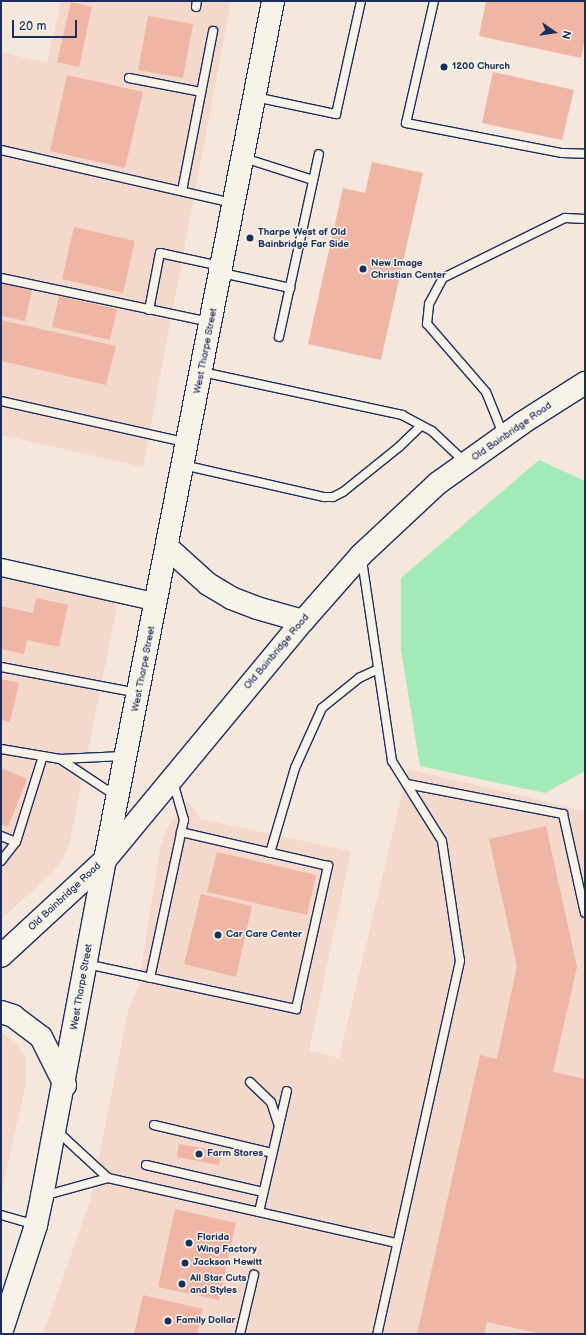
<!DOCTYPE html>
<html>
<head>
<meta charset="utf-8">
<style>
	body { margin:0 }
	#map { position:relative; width:586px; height:1335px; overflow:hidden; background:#f5e7db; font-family:"Balsamiq Sans",sans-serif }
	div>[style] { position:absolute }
	.built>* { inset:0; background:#f3d8cb }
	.green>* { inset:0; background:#a2eab8 }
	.building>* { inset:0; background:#efb6a6 }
	.roads { filter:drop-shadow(1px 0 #1b2f5e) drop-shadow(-1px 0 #1b2f5e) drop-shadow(0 1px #1b2f5e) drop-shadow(0 -1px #1b2f5e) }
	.service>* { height:8px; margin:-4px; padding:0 4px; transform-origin:4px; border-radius:4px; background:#f7f3e8 }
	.minor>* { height:17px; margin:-8.5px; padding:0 8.5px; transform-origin:8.5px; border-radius:8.5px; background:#f7f3e8 }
	.secondary>* { height:22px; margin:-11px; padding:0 11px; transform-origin:11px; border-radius:11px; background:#f7f3e8 }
	.dots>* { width:11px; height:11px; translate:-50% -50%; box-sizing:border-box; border:2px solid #f7f3e8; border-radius:50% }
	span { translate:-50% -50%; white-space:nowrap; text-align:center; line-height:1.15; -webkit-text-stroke:3px #f7f3e8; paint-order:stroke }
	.poi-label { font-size:10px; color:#1b2f5e; font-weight:700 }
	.left { translate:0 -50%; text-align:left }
	.street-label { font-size:10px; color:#1b2f5e }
	.frame { position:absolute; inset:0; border:2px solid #1b2f5e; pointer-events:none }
	.north { position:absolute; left:534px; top:12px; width:40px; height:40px; -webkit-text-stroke:3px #f7f3e8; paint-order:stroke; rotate:103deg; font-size:11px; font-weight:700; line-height:16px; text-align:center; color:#1b2f5e }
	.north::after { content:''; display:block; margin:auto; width:14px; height:18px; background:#1b2f5e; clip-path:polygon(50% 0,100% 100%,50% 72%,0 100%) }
	.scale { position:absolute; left:12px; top:20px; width:65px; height:18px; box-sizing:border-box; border:2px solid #1b2f5e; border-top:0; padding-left:5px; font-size:12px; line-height:14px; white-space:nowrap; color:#1b2f5e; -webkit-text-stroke:3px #f7f3e8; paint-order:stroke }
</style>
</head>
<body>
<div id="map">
	<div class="built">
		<div style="clip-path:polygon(61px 1px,231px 1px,143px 467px,1px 435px,1px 52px,47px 63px)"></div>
		<div style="clip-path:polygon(1px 574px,113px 602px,117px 607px,70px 841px,63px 859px,51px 874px,1px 919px)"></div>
		<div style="clip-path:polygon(408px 769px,585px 811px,585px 1334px,43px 1334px,91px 1198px,128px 1011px,138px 988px,160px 850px,167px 828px,188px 801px,200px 819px,351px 851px,309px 1051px,339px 1058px)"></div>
		<div style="clip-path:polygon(1px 1032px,17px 1044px,26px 1059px,26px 1083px,1px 1195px)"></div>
	</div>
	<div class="green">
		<div style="clip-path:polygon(539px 460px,585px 481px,585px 771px,545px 793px,420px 766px,401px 650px,401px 578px)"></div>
	</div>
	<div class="building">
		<div style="clip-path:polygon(486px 1px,585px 1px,585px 39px,581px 58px,479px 36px)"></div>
		<div style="clip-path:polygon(71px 2px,92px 7px,79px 67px,57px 62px)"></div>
		<div style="clip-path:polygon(148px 16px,193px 24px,183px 78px,138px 70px)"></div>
		<div style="clip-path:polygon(493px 72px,574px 90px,562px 140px,482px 123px)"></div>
		<div style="clip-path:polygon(67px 75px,143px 92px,125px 168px,50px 151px)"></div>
		<div style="clip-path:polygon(372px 162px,423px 173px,381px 360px,308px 344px,343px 188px,365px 193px)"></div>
		<div style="clip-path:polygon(74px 227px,135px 241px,123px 293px,62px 279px)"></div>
		<div style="clip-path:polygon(1px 283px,32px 290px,25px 321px,1px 316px)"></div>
		<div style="clip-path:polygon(59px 296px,117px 309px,110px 340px,52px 327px)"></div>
		<div style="clip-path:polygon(1px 320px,116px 346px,106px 385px,1px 361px)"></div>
		<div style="clip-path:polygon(36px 598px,68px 605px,59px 647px,27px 640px,24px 654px,1px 649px,1px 606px,33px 613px)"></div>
		<div style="clip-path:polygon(1px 679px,19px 683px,10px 722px,1px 720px)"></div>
		<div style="clip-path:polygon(1px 768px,27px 779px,8px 827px,1px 824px)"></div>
		<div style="clip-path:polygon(546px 826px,577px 967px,553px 1072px,585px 1079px,585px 1334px,542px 1334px,487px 1322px,484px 1334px,417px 1334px,480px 1055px,497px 1059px,517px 966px,489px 839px)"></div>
		<div style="clip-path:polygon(217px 852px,316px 875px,307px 915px,207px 892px)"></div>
		<div style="clip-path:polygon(201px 894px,252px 906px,236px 977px,184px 964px)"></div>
		<div style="clip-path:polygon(179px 1144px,221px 1151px,219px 1165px,177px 1157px)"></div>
		<div style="clip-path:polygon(175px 1209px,236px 1223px,219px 1300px,158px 1287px)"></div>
		<div style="clip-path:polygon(143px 1295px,203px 1309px,197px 1334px,134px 1334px)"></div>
	</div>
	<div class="roads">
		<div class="service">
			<div style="left:434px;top:1px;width:125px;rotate:102.9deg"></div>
			<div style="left:406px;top:123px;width:159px;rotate:10.9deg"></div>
			<div style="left:562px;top:153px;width:23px;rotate:2deg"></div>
			<div style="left:196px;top:7px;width:6px;rotate:-81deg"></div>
			<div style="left:129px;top:78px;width:73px;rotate:11deg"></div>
			<div style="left:255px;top:97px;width:83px;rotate:11.9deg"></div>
			<div style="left:336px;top:114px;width:116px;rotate:-77.5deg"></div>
			<div style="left:1px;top:150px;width:237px;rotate:12.9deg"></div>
			<div style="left:244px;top:158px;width:72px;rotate:17.7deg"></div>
			<div style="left:182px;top:191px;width:163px;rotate:-79deg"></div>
			<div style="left:222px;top:273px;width:70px;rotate:12.4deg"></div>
			<div style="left:1px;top:278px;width:213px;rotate:11.9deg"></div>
			<div style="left:149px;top:310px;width:58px;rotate:-79.1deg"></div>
			<div style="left:160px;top:253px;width:61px;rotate:12.2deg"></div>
			<div style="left:279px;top:337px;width:187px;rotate:-77.7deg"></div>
			<div style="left:202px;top:372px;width:205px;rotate:12.1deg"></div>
			<div style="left:402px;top:415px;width:34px;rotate:28deg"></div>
			<div style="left:432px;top:431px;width:47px;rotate:43.3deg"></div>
			<div style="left:1px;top:401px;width:189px;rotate:12.6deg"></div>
			<div style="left:503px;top:434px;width:45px;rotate:-112deg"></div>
			<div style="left:486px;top:392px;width:90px;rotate:-130.9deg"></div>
			<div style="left:427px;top:324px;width:20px;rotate:-84deg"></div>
			<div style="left:429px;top:304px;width:30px;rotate:-62deg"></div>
			<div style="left:443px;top:278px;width:136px;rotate:-26.2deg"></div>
			<div style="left:565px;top:218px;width:20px;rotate:3deg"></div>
			<div style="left:183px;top:465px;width:145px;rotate:12.8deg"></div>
			<div style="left:324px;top:497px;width:9px"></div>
			<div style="left:333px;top:497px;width:11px;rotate:-27deg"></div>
			<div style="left:343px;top:492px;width:72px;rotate:-38.8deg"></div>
			<div style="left:399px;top:447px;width:30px;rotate:-44deg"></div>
			<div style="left:362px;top:560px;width:203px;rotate:81.5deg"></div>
			<div style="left:392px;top:761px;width:94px;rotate:58deg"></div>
			<div style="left:442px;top:841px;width:121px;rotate:81.5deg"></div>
			<div style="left:460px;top:961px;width:382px;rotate:102.5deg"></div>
			<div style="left:1px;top:667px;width:139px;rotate:10.7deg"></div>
			<div style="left:1px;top:749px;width:60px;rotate:9.6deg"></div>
			<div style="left:60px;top:759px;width:63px;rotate:-2.7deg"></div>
			<div style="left:60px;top:759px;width:67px;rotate:33.5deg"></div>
			<div style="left:407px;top:784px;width:159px;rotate:10.9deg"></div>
			<div style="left:563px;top:814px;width:101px;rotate:77.5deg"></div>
			<div style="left:1px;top:836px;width:16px;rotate:22deg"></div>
			<div style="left:270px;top:853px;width:89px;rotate:-73.6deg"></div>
			<div style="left:295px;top:768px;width:66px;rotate:-65.8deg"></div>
			<div style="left:322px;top:708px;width:48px;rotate:-39deg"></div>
			<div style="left:359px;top:678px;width:21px;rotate:-25deg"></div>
			<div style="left:1px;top:861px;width:24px;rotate:-52deg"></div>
			<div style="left:16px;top:842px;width:90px;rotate:-72.6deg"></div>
			<div style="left:86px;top:964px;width:215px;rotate:12.1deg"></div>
			<div style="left:296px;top:1009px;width:147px;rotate:-77.4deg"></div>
			<div style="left:328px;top:866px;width:151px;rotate:-167deg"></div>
			<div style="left:150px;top:978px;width:162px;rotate:-77.9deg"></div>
			<div style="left:184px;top:820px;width:40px;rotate:-106deg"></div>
			<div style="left:250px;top:1082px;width:29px;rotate:44deg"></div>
			<div style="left:271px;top:1102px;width:23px;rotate:72deg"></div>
			<div style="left:154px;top:1125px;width:121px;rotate:13.3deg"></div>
			<div style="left:57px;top:1131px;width:69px;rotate:42.7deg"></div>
			<div style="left:146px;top:1165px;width:120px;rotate:13deg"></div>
			<div style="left:43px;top:1196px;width:67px;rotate:-15.5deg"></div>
			<div style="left:108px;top:1178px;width:296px;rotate:12.7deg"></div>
			<div style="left:259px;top:1212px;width:124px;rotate:-77deg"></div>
			<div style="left:1px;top:1215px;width:35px;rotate:16deg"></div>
			<div style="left:240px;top:1334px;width:61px;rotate:-76.7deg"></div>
		</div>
		<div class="minor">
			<div style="left:1px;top:567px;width:160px;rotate:12.6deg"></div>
		</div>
		<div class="secondary">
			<div style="left:168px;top:548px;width:54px;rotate:42deg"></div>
			<div style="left:208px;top:584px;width:27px;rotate:31deg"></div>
			<div style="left:231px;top:598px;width:28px;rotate:21deg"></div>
			<div style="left:257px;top:608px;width:48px;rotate:15.8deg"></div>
			<div style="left:1px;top:956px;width:142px;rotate:-42.7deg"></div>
			<div style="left:105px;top:860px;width:310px;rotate:-50.4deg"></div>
			<div style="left:303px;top:621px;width:88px;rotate:-48.7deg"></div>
			<div style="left:361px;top:555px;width:105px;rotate:-43.1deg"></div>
			<div style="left:438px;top:483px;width:103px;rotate:-35.5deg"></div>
			<div style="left:522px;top:423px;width:75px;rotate:-32.4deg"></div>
			<div style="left:1px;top:1012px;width:13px;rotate:18deg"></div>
			<div style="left:13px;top:1016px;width:35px;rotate:37deg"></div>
			<div style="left:41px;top:1037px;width:54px;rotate:63.4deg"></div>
			<div style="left:1px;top:1333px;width:114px;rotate:-72deg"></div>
			<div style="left:36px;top:1225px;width:30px;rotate:-78deg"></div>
			<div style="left:42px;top:1196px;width:342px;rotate:-79.4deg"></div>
			<div style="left:105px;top:860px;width:875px;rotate:-78.93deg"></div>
		</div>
	</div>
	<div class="dots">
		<div style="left:444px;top:67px;background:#1b2f5e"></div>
		<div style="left:250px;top:238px;background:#1b2f5e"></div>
		<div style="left:363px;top:269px;background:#1b2f5e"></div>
		<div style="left:218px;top:935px;background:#1b2f5e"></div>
		<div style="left:199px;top:1154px;background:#1b2f5e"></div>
		<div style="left:189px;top:1243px;background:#1b2f5e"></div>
		<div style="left:185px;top:1263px;background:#1b2f5e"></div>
		<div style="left:182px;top:1284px;background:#1b2f5e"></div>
		<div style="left:168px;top:1321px;background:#1b2f5e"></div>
	</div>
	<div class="poi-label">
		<span class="left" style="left:452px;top:67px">1200 Church</span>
		<span class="left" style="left:258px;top:238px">Tharpe West of Old<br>Bainbridge Far Side</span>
		<span class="left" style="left:371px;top:269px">New Image<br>Christian Center</span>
		<span class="left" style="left:226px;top:935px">Car Care Center</span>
		<span class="left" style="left:207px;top:1154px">Farm Stores</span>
		<span class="left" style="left:197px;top:1243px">Florida<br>Wing Factory</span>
		<span class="left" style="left:193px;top:1263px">Jackson Hewitt</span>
		<span class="left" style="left:190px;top:1284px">All Star Cuts<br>and Styles</span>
		<span class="left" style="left:176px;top:1321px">Family Dollar</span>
	</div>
	<div class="street-label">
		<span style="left:206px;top:351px;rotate:-79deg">West Tharpe Street</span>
		<span style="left:512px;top:432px;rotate:-35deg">Old Bainbridge Road</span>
		<span style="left:277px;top:652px;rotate:-50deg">Old Bainbridge Road</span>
		<span style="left:144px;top:669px;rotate:-79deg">West Tharpe Street</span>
		<span style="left:65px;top:897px;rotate:-43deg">Old Bainbridge Road</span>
		<span style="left:82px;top:987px;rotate:-80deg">West Tharpe Street</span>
	</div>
	<div class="frame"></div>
	<div class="north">N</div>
	<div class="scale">20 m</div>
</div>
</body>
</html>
